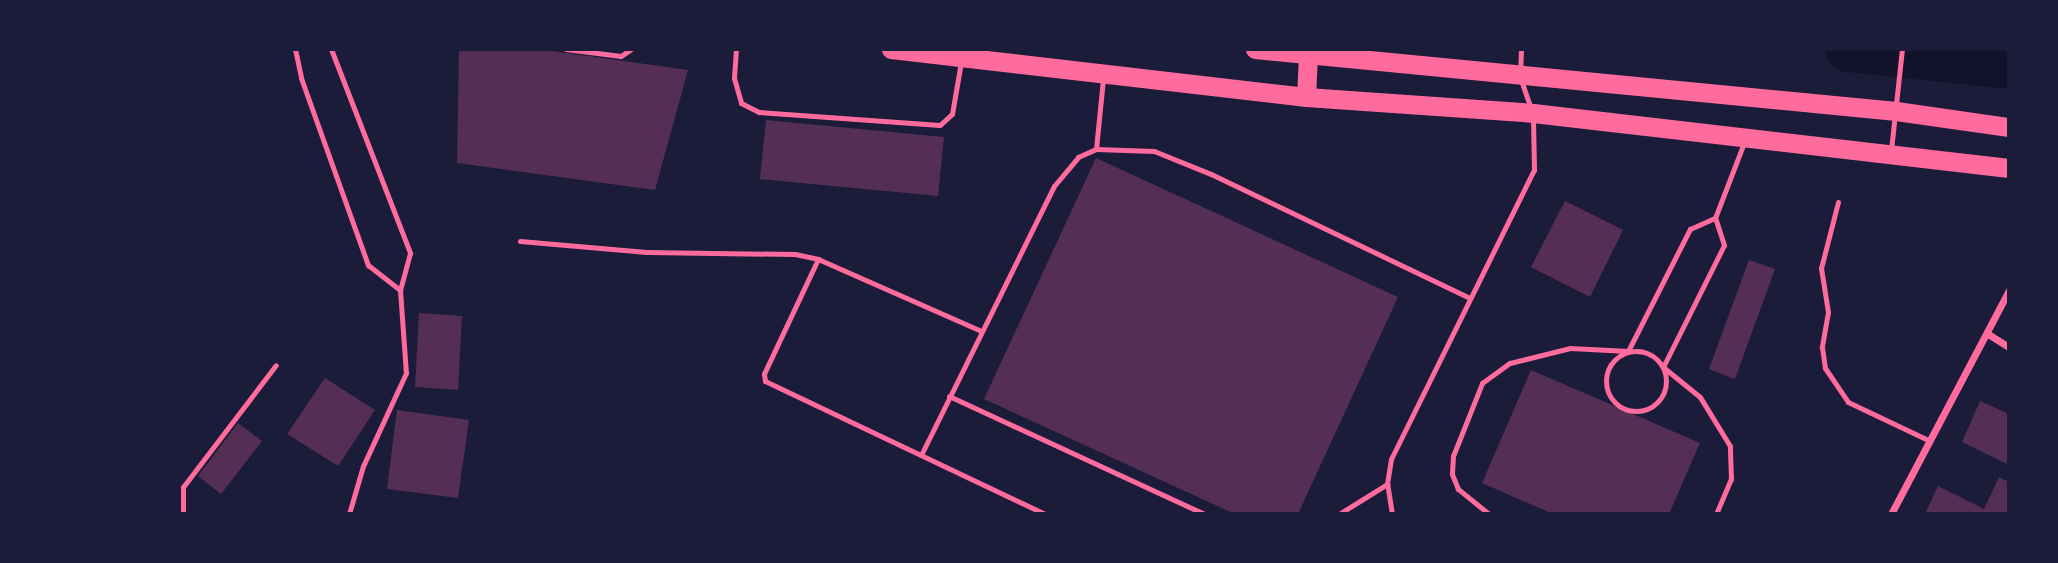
<!DOCTYPE html>
<html>
<head>
<meta charset="utf-8">
<style>
	body { margin:0 }
	#map { position:relative; width:2058px; height:563px; overflow:hidden; background:#1b1b3a; font-family:Roboto,sans-serif }
	div>[style] { position:absolute }
	.river>* { height:46px; margin:-23px; padding:0 23px; transform-origin:23px; border-radius:23px; background:#12122b }
	.building>* { inset:0; background:#542f53 }
	.service>* { height:5px; margin:-2.5px; padding:0 2.5px; transform-origin:2.5px; border-radius:2.5px; background:#ff6b9d }
	.service>.ring { margin:-2.5px; padding:0; box-sizing:content-box; background:none; border:5px solid #ff6b9d; border-radius:50% }
	.minor>* { height:7px; margin:-3.5px; padding:0 3.5px; transform-origin:3.5px; border-radius:3.5px; background:#ff6b9d }
	.trunk>* { height:19px; margin:-9.5px; padding:0 9.5px; transform-origin:9.5px; border-radius:9.5px; background:#ff6b9d }
	span { translate:-50% -50%; white-space:nowrap; text-align:center; line-height:1.15; -webkit-text-stroke:7px #1b1b3a; paint-order:stroke }
	.frame { position:absolute; inset:0; border:51px solid #1b1b3a; pointer-events:none }
</style>
</head>
<body>
<div id="map">
	<div class="river">
		<div style="left:1848px;top:49px;width:162px;rotate:6deg"></div>
	</div>
	<div class="building">
		<div style="clip-path:polygon(459px 49px,538px 49px,688px 70px,655px 190px,457px 163px)"></div>
		<div style="clip-path:polygon(766px 120px,944px 137px,938px 196px,760px 179px)"></div>
		<div style="clip-path:polygon(1096px 158px,1398px 297px,1298px 514px,1235px 514px,984px 399px)"></div>
		<div style="clip-path:polygon(1565px 201px,1623px 230px,1590px 297px,1531px 267px)"></div>
		<div style="clip-path:polygon(1749px 260px,1775px 269px,1735px 379px,1709px 369px)"></div>
		<div style="clip-path:polygon(419px 313px,462px 316px,458px 390px,415px 387px)"></div>
		<div style="clip-path:polygon(1531px 370px,1700px 443px,1669px 514px,1553px 514px,1482px 483px)"></div>
		<div style="clip-path:polygon(325px 378px,375px 410px,338px 466px,287px 434px)"></div>
		<div style="clip-path:polygon(1980px 401px,2009px 414px,2009px 465px,1962px 442px)"></div>
		<div style="clip-path:polygon(397px 410px,469px 420px,458px 498px,387px 489px)"></div>
		<div style="clip-path:polygon(238px 423px,262px 441px,221px 494px,198px 476px)"></div>
		<div style="clip-path:polygon(1999px 477px,2009px 482px,2009px 514px,1925px 514px,1938px 486px,1984px 509px)"></div>
	</div>
	<div class="service">
		<div style="left:295px;top:49px;width:30px;rotate:78deg"></div>
		<div style="left:301px;top:78px;width:199px;rotate:70.3deg"></div>
		<div style="left:368px;top:265px;width:41px;rotate:38deg"></div>
		<div style="left:331px;top:49px;width:219px;rotate:68.8deg"></div>
		<div style="left:410px;top:253px;width:38px;rotate:105deg"></div>
		<div style="left:400px;top:290px;width:83px;rotate:85.9deg"></div>
		<div style="left:406px;top:373px;width:102px;rotate:114.8deg"></div>
		<div style="left:363px;top:466px;width:50px;rotate:106.3deg"></div>
		<div style="left:566px;top:49px;width:55px;rotate:7.3deg"></div>
		<div style="left:621px;top:56px;width:12px;rotate:-35deg"></div>
		<div style="left:736px;top:49px;width:29px;rotate:94deg"></div>
		<div style="left:734px;top:78px;width:26px;rotate:74deg"></div>
		<div style="left:741px;top:103px;width:20px;rotate:27deg"></div>
		<div style="left:759px;top:112px;width:181px;rotate:4.1deg"></div>
		<div style="left:940px;top:125px;width:16px;rotate:-43deg"></div>
		<div style="left:952px;top:114px;width:53px;rotate:-80.2deg"></div>
		<div style="left:1521px;top:49px;width:28px;rotate:92deg"></div>
		<div style="left:1520px;top:77px;width:34px;rotate:71deg"></div>
		<div style="left:1096px;top:149px;width:70px;rotate:-84.3deg"></div>
		<div style="left:1891px;top:150px;width:102px;rotate:-83.8deg"></div>
		<div style="left:1838px;top:202px;width:68px;rotate:104.4deg"></div>
		<div style="left:1821px;top:268px;width:45px;rotate:81deg"></div>
		<div style="left:1828px;top:312px;width:36px;rotate:100deg"></div>
		<div style="left:1822px;top:347px;width:21px;rotate:82deg"></div>
		<div style="left:1825px;top:368px;width:41px;rotate:55.9deg"></div>
		<div style="left:1848px;top:402px;width:91px;rotate:25.4deg"></div>
		<div style="left:520px;top:241px;width:127px;rotate:5deg"></div>
		<div style="left:647px;top:252px;width:148px;rotate:0.8deg"></div>
		<div style="left:795px;top:254px;width:24px;rotate:12deg"></div>
		<div style="left:818px;top:259px;width:176px;rotate:23.8deg"></div>
		<div style="left:818px;top:259px;width:127px;rotate:115.2deg"></div>
		<div style="left:764px;top:374px;width:7px;rotate:82deg"></div>
		<div style="left:765px;top:381px;width:310px;rotate:25.4deg"></div>
		<div class="ring" style="left:1606px;top:351px;width:55px;height:55px"></div>
		<div style="left:949px;top:396px;width:281px;rotate:24.8deg"></div>
		<div style="left:922px;top:453px;width:298px;rotate:-63.7deg"></div>
		<div style="left:1054px;top:186px;width:38px;rotate:-50deg"></div>
		<div style="left:1078px;top:157px;width:20px;rotate:-24deg"></div>
		<div style="left:1096px;top:149px;width:58px;rotate:2deg"></div>
		<div style="left:1154px;top:151px;width:61px;rotate:22deg"></div>
		<div style="left:1211px;top:174px;width:287px;rotate:25.6deg"></div>
		<div style="left:183px;top:514px;width:27px;rotate:-90deg"></div>
		<div style="left:183px;top:487px;width:153px;rotate:-52.7deg"></div>
		<div style="left:1339px;top:514px;width:57px;rotate:-32deg"></div>
		<div style="left:1392px;top:514px;width:30px;rotate:-99deg"></div>
		<div style="left:1387px;top:484px;width:25px;rotate:-81deg"></div>
		<div style="left:1391px;top:459px;width:322px;rotate:-63.7deg"></div>
		<div style="left:1534px;top:170px;width:52px;rotate:-91.1deg"></div>
		<div style="left:1489px;top:514px;width:40px;rotate:-141deg"></div>
		<div style="left:1458px;top:489px;width:16px;rotate:-112deg"></div>
		<div style="left:1452px;top:474px;width:18px;rotate:-87deg"></div>
		<div style="left:1453px;top:456px;width:79px;rotate:-68.3deg"></div>
		<div style="left:1482px;top:383px;width:34px;rotate:-36deg"></div>
		<div style="left:1510px;top:363px;width:62px;rotate:-14deg"></div>
		<div style="left:1570px;top:348px;width:58px;rotate:3deg"></div>
		<div style="left:1628px;top:351px;width:137px;rotate:-63.1deg"></div>
		<div style="left:1690px;top:229px;width:27px;rotate:-24deg"></div>
		<div style="left:1716px;top:514px;width:38px;rotate:-67deg"></div>
		<div style="left:1731px;top:479px;width:33px;rotate:-92deg"></div>
		<div style="left:1730px;top:446px;width:57px;rotate:-121.5deg"></div>
		<div style="left:1700px;top:397px;width:48px;rotate:-141deg"></div>
		<div style="left:1663px;top:367px;width:136px;rotate:-63.4deg"></div>
		<div style="left:1724px;top:245px;width:28px;rotate:-108deg"></div>
		<div style="left:1715px;top:218px;width:84px;rotate:-69deg"></div>
	</div>
	<div class="minor">
		<div style="left:1988px;top:334px;width:25px;rotate:32deg"></div>
		<div style="left:1891px;top:514px;width:253px;rotate:-62.2deg"></div>
	</div>
	<div class="trunk">
		<div style="left:891px;top:49px;width:418px;rotate:6.6deg"></div>
		<div style="left:1306px;top:97px;width:228px;rotate:4deg"></div>
		<div style="left:1533px;top:113px;width:479px;rotate:6.6deg"></div>
		<div style="left:1255px;top:49px;width:644px;rotate:5.52deg"></div>
		<div style="left:1896px;top:111px;width:114px;rotate:8.1deg"></div>
		<div style="left:1306px;top:97px;width:42px;rotate:-87.3deg"></div>
	</div>
	<div class="frame"></div>
</div>
</body>
</html>
